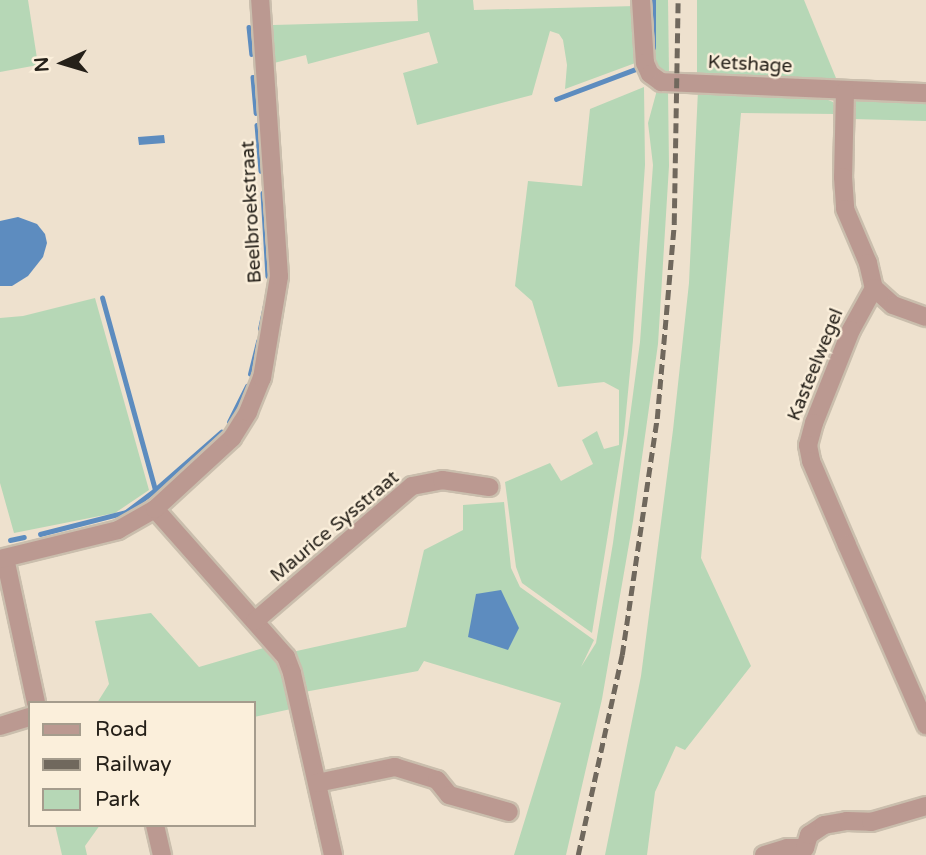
<!DOCTYPE html>
<html>
<head>
<meta charset="utf-8">
<style>
	body { margin:0 }
	#map { position:relative; width:926px; height:855px; overflow:hidden; background:#eee1ce; font-family:"Varela Round",sans-serif }
	div>[style] { position:absolute }
	.green>* { inset:0; background:#b6d7b6 }
	.water>* { inset:0; background:#5d8cbf }
	.stream>* { height:4.5px; margin:-2.25px; padding:0 2.25px; transform-origin:2.25px; border-radius:2.25px; background:#5d8cbf }
	.roads { filter:drop-shadow(2px 0 #cabead) drop-shadow(-2px 0 #cabead) drop-shadow(0 2px #cabead) drop-shadow(0 -2px #cabead) }
	.minor>* { height:18px; margin:-9px; padding:0 9px; transform-origin:9px; border-radius:9px; background:#bb9991 }
	.rail>* { height:4.5px; margin-top:-2.25px; transform-origin:0; background:repeating-linear-gradient(90deg,#70685d 0 10px,transparent 0 15px) }
	span { translate:-50% -50%; white-space:nowrap; text-align:center; line-height:1.15; -webkit-text-stroke:5px #fbefdb; paint-order:stroke }
	.street-label { font-size:19px; color:#252019 }
	.legend { position:absolute; left:28px; top:701px; width:228px; height:126px; box-sizing:border-box; background:#fbefdb; border:2px solid #a59c8d; margin:0; padding:9px 12px; list-style:none; font-size:21px; color:#252019 }
	.legend li { display:flex; align-items:center; gap:14px; height:35px }
	.legend b { width:35px; border:2px solid #a59c8d }
	.north { position:absolute; left:28px; top:28px; width:70px; height:70px; -webkit-text-stroke:5px #fbefdb; paint-order:stroke; rotate:266deg; font-size:19px; font-weight:700; line-height:28px; text-align:center; color:#252019 }
	.north::after { content:''; display:block; margin:auto; width:24px; height:32px; background:#252019; clip-path:polygon(50% 0,100% 100%,50% 72%,0 100%) }
</style>
</head>
<body>
<div id="map">
	<div class="green">
		<div style="clip-path:polygon(0 0,28px 0,38px 65px,0 72px)"></div>
		<div style="clip-path:polygon(417px 0,473px 0,474px 10px,636px 6px,638px 62px,565px 89px,567px 65px,563px 40px,559px 34px,550px 31px,532px 95px,417px 125px,403px 73px,438px 63px,429px 32px,308px 64px,306px 55px,274px 63px,273px 25px,418px 21px)"></div>
		<div style="clip-path:polygon(647px 0,668px 0,669px 73px,664px 76px,651px 66px)"></div>
		<div style="clip-path:polygon(697px 0,804px 0,838px 83px,697px 79px)"></div>
		<div style="clip-path:polygon(644px 87px,645px 165px,633px 340px,624px 434px,592px 633px,522px 583px,516px 567px,505px 482px,550px 463px,561px 481px,593px 464px,582px 440px,597px 431px,604px 449px,619px 445px,619px 390px,604px 382px,558px 387px,532px 301px,515px 286px,528px 181px,582px 186px,590px 109px)"></div>
		<div style="clip-path:polygon(668px 89px,669px 166px,658px 344px,633px 521px,602px 699px,566px 855px,514px 855px,561px 703px,424px 661px,418px 671px,288px 695px,291px 709px,254px 717px,254px 703px,97px 703px,109px 684px,95px 621px,151px 613px,199px 667px,267px 647px,292px 652px,406px 627px,424px 550px,463px 530px,463px 505px,504px 502px,511px 568px,520px 587px,594px 640px,581px 667px,596px 643px,613px 543px,640px 342px,653px 165px,648px 123px,657px 90px)"></div>
		<div style="clip-path:polygon(698px 90px,811px 93px,833px 102px,836px 114px,741px 113px,701px 558px,751px 666px,685px 750px,676px 746px,655px 792px,647px 855px,605px 855px,641px 676px,673px 430px,689px 283px)"></div>
		<div style="clip-path:polygon(854px 97px,926px 99px,926px 121px,853px 119px)"></div>
		<div style="clip-path:polygon(95px 298px,149px 490px,115px 513px,14px 533px,0 483px,0 318px,23px 316px)"></div>
		<div style="clip-path:polygon(55px 825px,100px 825px,85px 846px,87px 855px,62px 855px)"></div>
	</div>
	<div class="water">
		<div style="clip-path:polygon(164px 135px,165px 143px,139px 145px,138px 137px)"></div>
		<div style="clip-path:polygon(18px 217px,37px 224px,45px 234px,47px 243px,43px 257px,28px 276px,12px 286px,0 286px,0 221px)"></div>
		<div style="clip-path:polygon(501px 590px,519px 628px,508px 650px,468px 637px,476px 594px)"></div>
	</div>
	<div class="stream">
		<div style="left:249px;top:27px;width:27px;rotate:84deg"></div>
		<div style="left:653px;top:48px;width:48px;rotate:-90deg"></div>
		<div style="left:253px;top:77px;width:36px;rotate:85deg"></div>
		<div style="left:556px;top:99px;width:85px;rotate:-20.6deg"></div>
		<div style="left:257px;top:125px;width:46px;rotate:85deg"></div>
		<div style="left:263px;top:193px;width:83px;rotate:86.6deg"></div>
		<div style="left:260px;top:329px;width:25px;rotate:-78deg"></div>
		<div style="left:250px;top:374px;width:34px;rotate:-76deg"></div>
		<div style="left:229px;top:422px;width:40px;rotate:-63.4deg"></div>
		<div style="left:155px;top:490px;width:88px;rotate:-41.3deg"></div>
		<div style="left:40px;top:534px;width:89px;rotate:-14.3deg"></div>
		<div style="left:126px;top:512px;width:36px;rotate:-37deg"></div>
		<div style="left:155px;top:490px;width:199px;rotate:-105.4deg"></div>
		<div style="left:10px;top:540px;width:14px;rotate:-12deg"></div>
	</div>
	<div class="roads">
		<div class="minor">
			<div style="left:641px;top:0;width:63px;rotate:86.4deg"></div>
			<div style="left:645px;top:63px;width:12px;rotate:66deg"></div>
			<div style="left:650px;top:74px;width:14px;rotate:36deg"></div>
			<div style="left:661px;top:82px;width:265px;rotate:2.4deg"></div>
			<div style="left:845px;top:91px;width:86px;rotate:91.3deg"></div>
			<div style="left:843px;top:177px;width:32px;rotate:86deg"></div>
			<div style="left:845px;top:209px;width:59px;rotate:66.9deg"></div>
			<div style="left:868px;top:263px;width:26px;rotate:77deg"></div>
			<div style="left:874px;top:288px;width:48px;rotate:118.7deg"></div>
			<div style="left:851px;top:330px;width:100px;rotate:111.7deg"></div>
			<div style="left:814px;top:423px;width:23px;rotate:105deg"></div>
			<div style="left:808px;top:445px;width:16px;rotate:79deg"></div>
			<div style="left:811px;top:461px;width:91px;rotate:66.8deg"></div>
			<div style="left:847px;top:545px;width:197px;rotate:66.3deg"></div>
			<div style="left:874px;top:288px;width:25px;rotate:42deg"></div>
			<div style="left:893px;top:305px;width:35px;rotate:20deg"></div>
			<div style="left:155px;top:509px;width:198px;rotate:48.5deg"></div>
			<div style="left:286px;top:657px;width:17px;rotate:69deg"></div>
			<div style="left:292px;top:673px;width:187px;rotate:77.3deg"></div>
			<div style="left:5px;top:558px;width:148px;rotate:77.9deg"></div>
			<div style="left:0;top:559px;width:122px;rotate:-13.8deg"></div>
			<div style="left:118px;top:530px;width:43px;rotate:-29.6deg"></div>
			<div style="left:155px;top:509px;width:105px;rotate:-42.7deg"></div>
			<div style="left:232px;top:438px;width:31px;rotate:-58deg"></div>
			<div style="left:248px;top:412px;width:37px;rotate:-68deg"></div>
			<div style="left:262px;top:378px;width:103px;rotate:-80.5deg"></div>
			<div style="left:279px;top:276px;width:277px;rotate:-93.9deg"></div>
			<div style="left:255px;top:621px;width:207px;rotate:-40.7deg"></div>
			<div style="left:412px;top:486px;width:31px;rotate:-11deg"></div>
			<div style="left:442px;top:480px;width:48px;rotate:8.5deg"></div>
			<div style="left:0;top:726px;width:31px;rotate:-17deg"></div>
			<div style="left:317px;top:783px;width:80px;rotate:-11.6deg"></div>
			<div style="left:395px;top:767px;width:44px;rotate:17.2deg"></div>
			<div style="left:437px;top:780px;width:19px;rotate:51deg"></div>
			<div style="left:449px;top:795px;width:62px;rotate:15.8deg"></div>
			<div style="left:155px;top:825px;width:31px;rotate:77deg"></div>
			<div style="left:764px;top:855px;width:24px;rotate:-17deg"></div>
			<div style="left:787px;top:848px;width:18px"></div>
			<div style="left:805px;top:848px;width:14px;rotate:-73deg"></div>
			<div style="left:809px;top:835px;width:18px;rotate:-34deg"></div>
			<div style="left:824px;top:825px;width:23px;rotate:-10deg"></div>
			<div style="left:847px;top:821px;width:24px;rotate:2deg"></div>
			<div style="left:871px;top:822px;width:57px;rotate:-16.2deg"></div>
		</div>
	</div>
	<div class="rail">
		<div style="left:578px;top:855px;width:205px;rotate:-77.6deg"></div>
		<div style="left:622px;top:655px;width:239px;rotate:-81.6deg"></div>
		<div style="left:657px;top:419px;width:197px;rotate:-85deg"></div>
		<div style="left:674px;top:223px;width:223px;rotate:-89deg"></div>
	</div>
	<div class="street-label">
		<span style="left:750px;top:65px;rotate:3deg">Ketshage</span>
		<span style="left:252px;top:212px;rotate:-93deg">Beelbroekstraat</span>
		<span style="left:816px;top:365px;rotate:-68deg">Kasteelwegel</span>
		<span style="left:335px;top:527px;rotate:-40deg">Maurice Sysstraat</span>
	</div>
	<ul class="legend">
	<li><b style="height:9px;background:#bb9991"></b>Road</li>
	<li><b style="height:9px;background:#70685d"></b>Railway</li>
	<li><b style="height:19px;background:#b6d7b6"></b>Park</li>
	</ul>
	<div class="north">N</div>
</div>
</body>
</html>
